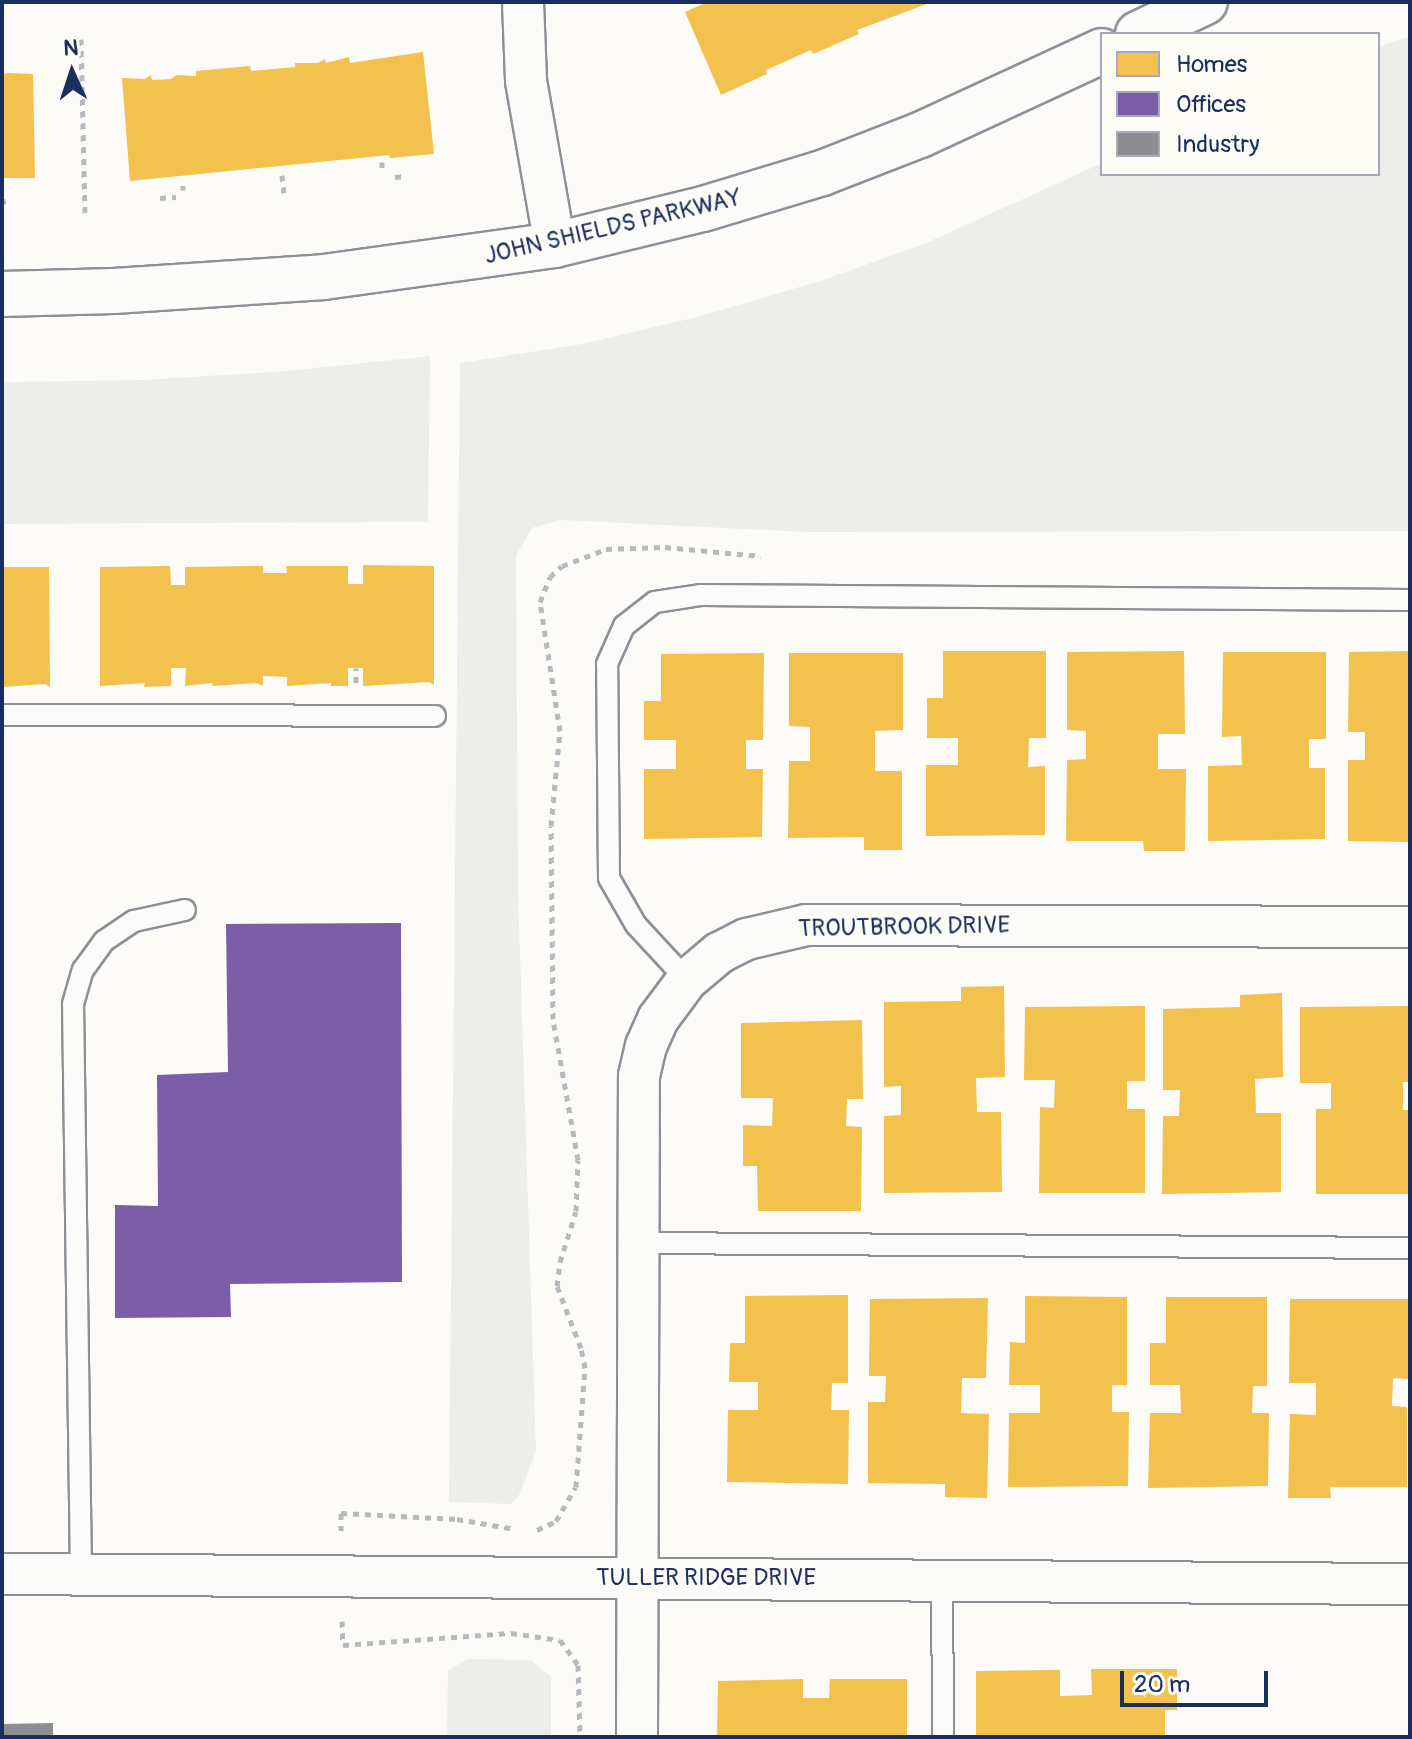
<!DOCTYPE html>
<html>
<head>
<meta charset="utf-8">
<style>
	body { margin:0 }
	#map { position:relative; width:1412px; height:1739px; overflow:hidden; background:#fcfbf8; font-family:Pangolin,sans-serif }
	div>[style] { position:absolute }
	.green>* { inset:0; background:#ededec }
	.homes>* { inset:0; background:#f2c14e }
	.offices>* { inset:0; background:#7b5ea7 }
	.industry>* { inset:0; background:#8d8d92 }
	.path>* { height:5px; margin-top:-2.5px; transform-origin:0; background:repeating-linear-gradient(90deg,#b6b9bd 0 6px,transparent 0 12px) }
	.roads { filter:drop-shadow(2px 0 #8c9097) drop-shadow(-2px 0 #8c9097) drop-shadow(0 2px #8c9097) drop-shadow(0 -2px #8c9097) }
	.service>* { height:20px; margin:-10px; padding:0 10px; transform-origin:10px; border-radius:10px; background:#fbfbf9 }
	.minor>* { height:40px; margin:-20px; padding:0 20px; transform-origin:20px; border-radius:20px; background:#fbfbf9 }
	.tertiary>* { height:44px; margin:-22px; padding:0 22px; transform-origin:22px; border-radius:22px; background:#fbfbf9 }
	span { translate:-50% -50%; white-space:nowrap; text-align:center; line-height:1.15; -webkit-text-stroke:8px #fdfcf7; paint-order:stroke }
	.street-label { font-size:24px; color:#1b2f5e }
	.frame { position:absolute; inset:0; border:4px solid #1b2f5e; pointer-events:none }
	.legend { position:absolute; left:1100px; top:32px; width:280px; height:144px; box-sizing:border-box; background:#fdfcf7; border:2px solid #a3aaba; margin:0; padding:10px 14px; list-style:none; font-size:24px; color:#1b2f5e }
	.legend li { display:flex; align-items:center; gap:16px; height:40px }
	.legend b { width:40px; border:2px solid #a3aaba }
	.north { position:absolute; left:32px; top:32px; width:80px; height:80px; -webkit-text-stroke:6px #fdfcf7; paint-order:stroke; rotate:357deg; font-size:22px; font-weight:700; line-height:32px; text-align:center; color:#1b2f5e }
	.north::after { content:''; display:block; margin:auto; width:28px; height:36px; background:#1b2f5e; clip-path:polygon(50% 0,100% 100%,50% 72%,0 100%) }
	.scale { position:absolute; left:1120px; top:1671px; width:148px; height:36px; box-sizing:border-box; border:4px solid #1b2f5e; border-top:0; padding-left:10px; font-size:24px; line-height:28px; white-space:nowrap; color:#1b2f5e; -webkit-text-stroke:6px #fdfcf7; paint-order:stroke }
</style>
</head>
<body>
<div id="map">
	<div class="green">
		<div style="clip-path:polygon(1410px 36px,1410px 531px,806px 532px,560px 520px,532px 528px,516px 556px,518px 892px,536px 1451px,518px 1498px,510px 1504px,449px 1502px,460px 363px,582px 344px,697px 317px,820px 281px,924px 244px,1102px 163px,1102px 174px,1378px 174px,1378px 47px)"></div>
		<div style="clip-path:polygon(430px 356px,428px 522px,2px 524px,2px 382px,143px 380px,287px 371px)"></div>
		<div style="clip-path:polygon(468px 1659px,531px 1660px,551px 1677px,551px 1737px,447px 1737px,448px 1670px)"></div>
	</div>
	<div class="homes">
		<div style="clip-path:polygon(707px 2px,932px 2px,857px 30px,859px 34px,813px 54px,811px 50px,766px 70px,767px 74px,721px 95px,685px 12px)"></div>
		<div style="clip-path:polygon(423px 52px,434px 154px,390px 158px,389px 155px,130px 181px,122px 78px,145px 79px,151px 75px,152px 80px,171px 79px,177px 75px,196px 76px,196px 71px,250px 66px,251px 71px,295px 67px,295px 63px,318px 63px,325px 59px,326px 63px,349px 57px,350px 63px)"></div>
		<div style="clip-path:polygon(9px 73px,33px 74px,35px 178px,2px 178px,2px 74px)"></div>
		<div style="clip-path:polygon(363px 565px,434px 566px,434px 685px,429px 682px,363px 686px,363px 668px,348px 668px,348px 686px,331px 686px,331px 683px,287px 686px,287px 677px,263px 676px,263px 686px,256px 683px,213px 686px,212px 683px,185px 686px,186px 668px,171px 668px,171px 686px,144px 687px,145px 683px,100px 686px,100px 567px,170px 566px,171px 585px,185px 585px,185px 567px,263px 566px,263px 573px,287px 573px,286px 566px,348px 566px,348px 584px,363px 584px)"></div>
		<div style="clip-path:polygon(2px 567px,49px 567px,50px 687px,45px 684px,2px 687px)"></div>
		<div style="clip-path:polygon(943px 651px,1046px 651px,1046px 738px,1029px 738px,1028px 767px,1045px 766px,1045px 835px,926px 836px,926px 765px,958px 765px,958px 738px,927px 738px,927px 698px,943px 698px)"></div>
		<div style="clip-path:polygon(1184px 651px,1185px 734px,1158px 734px,1158px 769px,1186px 769px,1185px 851px,1144px 851px,1143px 841px,1066px 841px,1067px 760px,1086px 759px,1086px 731px,1067px 730px,1067px 652px)"></div>
		<div style="clip-path:polygon(1410px 651px,1410px 842px,1348px 841px,1348px 760px,1365px 760px,1365px 732px,1348px 732px,1349px 652px)"></div>
		<div style="clip-path:polygon(1223px 652px,1326px 652px,1326px 739px,1309px 739px,1309px 768px,1325px 768px,1325px 839px,1208px 841px,1208px 766px,1242px 765px,1241px 736px,1222px 737px)"></div>
		<div style="clip-path:polygon(764px 653px,763px 740px,746px 740px,746px 769px,763px 769px,762px 837px,644px 839px,644px 769px,676px 769px,676px 740px,644px 740px,644px 701px,661px 701px,661px 654px)"></div>
		<div style="clip-path:polygon(789px 653px,903px 653px,903px 730px,875px 731px,875px 771px,902px 771px,902px 850px,864px 850px,864px 837px,788px 838px,789px 761px,810px 761px,810px 727px,789px 726px)"></div>
		<div style="clip-path:polygon(1004px 986px,1005px 1077px,976px 1078px,977px 1112px,1001px 1112px,1002px 1192px,884px 1193px,884px 1116px,901px 1115px,901px 1086px,884px 1087px,884px 1002px,961px 1001px,961px 987px)"></div>
		<div style="clip-path:polygon(1282px 993px,1283px 1077px,1255px 1079px,1256px 1113px,1281px 1113px,1281px 1192px,1162px 1194px,1163px 1116px,1179px 1116px,1180px 1090px,1163px 1090px,1163px 1009px,1240px 1007px,1240px 995px)"></div>
		<div style="clip-path:polygon(1145px 1006px,1145px 1081px,1127px 1081px,1127px 1109px,1145px 1109px,1145px 1193px,1039px 1193px,1040px 1107px,1054px 1108px,1055px 1080px,1024px 1080px,1025px 1007px)"></div>
		<div style="clip-path:polygon(1410px 1006px,1410px 1082px,1403px 1082px,1403px 1110px,1410px 1110px,1410px 1194px,1316px 1194px,1316px 1109px,1331px 1109px,1331px 1083px,1300px 1083px,1300px 1007px)"></div>
		<div style="clip-path:polygon(862px 1020px,863px 1099px,847px 1099px,846px 1126px,862px 1127px,861px 1211px,758px 1211px,757px 1166px,743px 1166px,743px 1125px,772px 1126px,773px 1098px,741px 1098px,741px 1023px)"></div>
		<div style="clip-path:polygon(848px 1295px,848px 1383px,832px 1383px,831px 1410px,849px 1410px,848px 1484px,727px 1482px,728px 1410px,758px 1410px,758px 1382px,729px 1382px,730px 1343px,745px 1343px,745px 1296px)"></div>
		<div style="clip-path:polygon(1025px 1296px,1127px 1297px,1127px 1385px,1112px 1385px,1112px 1412px,1129px 1412px,1128px 1486px,1008px 1487px,1009px 1413px,1040px 1413px,1040px 1385px,1009px 1385px,1010px 1342px,1025px 1343px)"></div>
		<div style="clip-path:polygon(1166px 1297px,1267px 1297px,1267px 1386px,1253px 1386px,1252px 1413px,1269px 1413px,1268px 1486px,1148px 1488px,1150px 1413px,1181px 1413px,1180px 1385px,1150px 1385px,1150px 1343px,1166px 1343px)"></div>
		<div style="clip-path:polygon(988px 1298px,986px 1378px,962px 1378px,961px 1413px,989px 1414px,987px 1498px,945px 1497px,945px 1484px,868px 1483px,868px 1402px,885px 1402px,886px 1376px,869px 1376px,870px 1299px)"></div>
		<div style="clip-path:polygon(1290px 1299px,1408px 1299px,1408px 1379px,1393px 1378px,1392px 1406px,1407px 1407px,1407px 1487px,1330px 1487px,1331px 1498px,1288px 1498px,1290px 1414px,1316px 1415px,1316px 1383px,1289px 1383px)"></div>
		<div style="clip-path:polygon(1091px 1669px,1177px 1669px,1177px 1710px,1165px 1710px,1165px 1737px,976px 1737px,976px 1671px,1060px 1670px,1060px 1696px,1092px 1695px)"></div>
		<div style="clip-path:polygon(803px 1679px,803px 1698px,829px 1698px,830px 1679px,907px 1679px,907px 1737px,717px 1737px,718px 1681px)"></div>
	</div>
	<div class="offices">
		<div style="clip-path:polygon(401px 923px,402px 1282px,230px 1284px,231px 1317px,115px 1318px,115px 1205px,158px 1206px,157px 1075px,228px 1072px,226px 924px)"></div>
	</div>
	<div class="industry">
		<div style="clip-path:polygon(53px 1723px,53px 1737px,2px 1737px,2px 1724px)"></div>
	</div>
	<div class="path">
		<div style="left:81px;top:39px;width:177px;rotate:88.7deg"></div>
		<div style="left:382px;top:162px;width:11px;rotate:90deg"></div>
		<div style="left:282px;top:175px;width:18px;rotate:84deg"></div>
		<div style="left:395px;top:177px;width:12px;rotate:-5deg"></div>
		<div style="left:183px;top:185px;width:5px;rotate:90deg"></div>
		<div style="left:160px;top:198px;width:16px;rotate:-4deg"></div>
		<div style="left:2px;top:202px;width:4px;rotate:-14deg"></div>
		<div style="left:356px;top:683px;width:15px;rotate:-90deg"></div>
		<div style="left:537px;top:1530px;width:21px;rotate:-25deg"></div>
		<div style="left:556px;top:1521px;width:39px;rotate:-60deg"></div>
		<div style="left:576px;top:1487px;width:119px;rotate:-85.7deg"></div>
		<div style="left:585px;top:1368px;width:20px;rotate:-101deg"></div>
		<div style="left:581px;top:1348px;width:66px;rotate:-111.2deg"></div>
		<div style="left:557px;top:1286px;width:24px;rotate:-83deg"></div>
		<div style="left:560px;top:1262px;width:53px;rotate:-72.6deg"></div>
		<div style="left:576px;top:1211px;width:51px;rotate:-87.8deg"></div>
		<div style="left:578px;top:1160px;width:143px;rotate:-100.1deg"></div>
		<div style="left:553px;top:1019px;width:193px;rotate:-90.6deg"></div>
		<div style="left:551px;top:826px;width:95px;rotate:-84.6deg"></div>
		<div style="left:560px;top:731px;width:131px;rotate:-98.8deg"></div>
		<div style="left:540px;top:602px;width:27px;rotate:-68deg"></div>
		<div style="left:550px;top:577px;width:16px;rotate:-43deg"></div>
		<div style="left:562px;top:566px;width:47px;rotate:-21.1deg"></div>
		<div style="left:606px;top:549px;width:59px;rotate:-1.9deg"></div>
		<div style="left:665px;top:547px;width:96px;rotate:5.4deg"></div>
		<div style="left:341px;top:1531px;width:18px;rotate:-90deg"></div>
		<div style="left:341px;top:1513px;width:116px;rotate:3deg"></div>
		<div style="left:457px;top:1519px;width:59px;rotate:9.8deg"></div>
		<div style="left:342px;top:1621px;width:24px;rotate:88deg"></div>
		<div style="left:343px;top:1645px;width:168px;rotate:-4.1deg"></div>
		<div style="left:511px;top:1633px;width:49px;rotate:8.1deg"></div>
		<div style="left:560px;top:1640px;width:31px;rotate:54deg"></div>
		<div style="left:578px;top:1665px;width:72px;rotate:88.4deg"></div>
	</div>
	<div class="roads">
		<div class="service">
			<div style="left:2px;top:715px;width:433px;rotate:0.1deg"></div>
			<div style="left:687px;top:980px;width:75px;rotate:-132.8deg"></div>
			<div style="left:636px;top:925px;width:54px;rotate:-119.9deg"></div>
			<div style="left:609px;top:878px;width:214px;rotate:-90.5deg"></div>
			<div style="left:607px;top:664px;width:42px;rotate:-65.9deg"></div>
			<div style="left:624px;top:626px;width:39px;rotate:-38deg"></div>
			<div style="left:655px;top:602px;width:47px;rotate:-8.7deg"></div>
			<div style="left:701px;top:595px;width:709px;rotate:0.4deg"></div>
			<div style="left:637px;top:1243px;width:773px;rotate:0.37deg"></div>
			<div style="left:81px;top:1574px;width:570px;rotate:-90.8deg"></div>
			<div style="left:73px;top:1004px;width:35px;rotate:-74deg"></div>
			<div style="left:83px;top:970px;width:36px;rotate:-54deg"></div>
			<div style="left:104px;top:941px;width:36px;rotate:-34deg"></div>
			<div style="left:134px;top:921px;width:52px;rotate:-12.2deg"></div>
			<div style="left:942px;top:1580px;width:157px;rotate:89.6deg"></div>
		</div>
		<div class="minor">
			<div style="left:523px;top:2px;width:79px;rotate:87.8deg"></div>
			<div style="left:526px;top:81px;width:167px;rotate:80deg"></div>
			<div style="left:2px;top:1574px;width:1408px;rotate:0.41deg"></div>
			<div style="left:637px;top:1737px;width:661px;rotate:-89.83deg"></div>
			<div style="left:639px;top:1076px;width:31px;rotate:-77deg"></div>
			<div style="left:646px;top:1046px;width:30px;rotate:-66deg"></div>
			<div style="left:658px;top:1019px;width:49px;rotate:-53.4deg"></div>
			<div style="left:687px;top:980px;width:42px;rotate:-40.2deg"></div>
			<div style="left:719px;top:953px;width:31px;rotate:-27deg"></div>
			<div style="left:747px;top:939px;width:61px;rotate:-13.3deg"></div>
			<div style="left:806px;top:925px;width:604px;rotate:0.19deg"></div>
		</div>
		<div class="tertiary">
			<div style="left:1138px;top:34px;width:74px;rotate:-25.5deg"></div>
			<div style="left:2px;top:294px;width:112px;rotate:-1.5deg"></div>
			<div style="left:114px;top:291px;width:210px;rotate:-3.8deg"></div>
			<div style="left:324px;top:277px;width:233px;rotate:-7.9deg"></div>
			<div style="left:555px;top:245px;width:152px;rotate:-13.7deg"></div>
			<div style="left:703px;top:209px;width:124px;rotate:-16.8deg"></div>
			<div style="left:822px;top:173px;width:105px;rotate:-21.2deg"></div>
			<div style="left:920px;top:135px;width:200px;rotate:-24.8deg"></div>
		</div>
	</div>
	<div class="street-label">
		<span style="left:613px;top:227px;rotate:-13deg">JOHN SHIELDS PARKWAY</span>
		<span style="left:904px;top:927px;rotate:-1deg">TROUTBROOK DRIVE</span>
		<span style="left:706px;top:1578px">TULLER RIDGE DRIVE</span>
	</div>
	<div class="frame"></div>
	<ul class="legend">
	<li><b style="height:22px;background:#f2c14e"></b>Homes</li>
	<li><b style="height:22px;background:#7b5ea7"></b>Offices</li>
	<li><b style="height:22px;background:#8d8d92"></b>Industry</li>
	</ul>
	<div class="north">N</div>
	<div class="scale">20 m</div>
</div>
</body>
</html>
